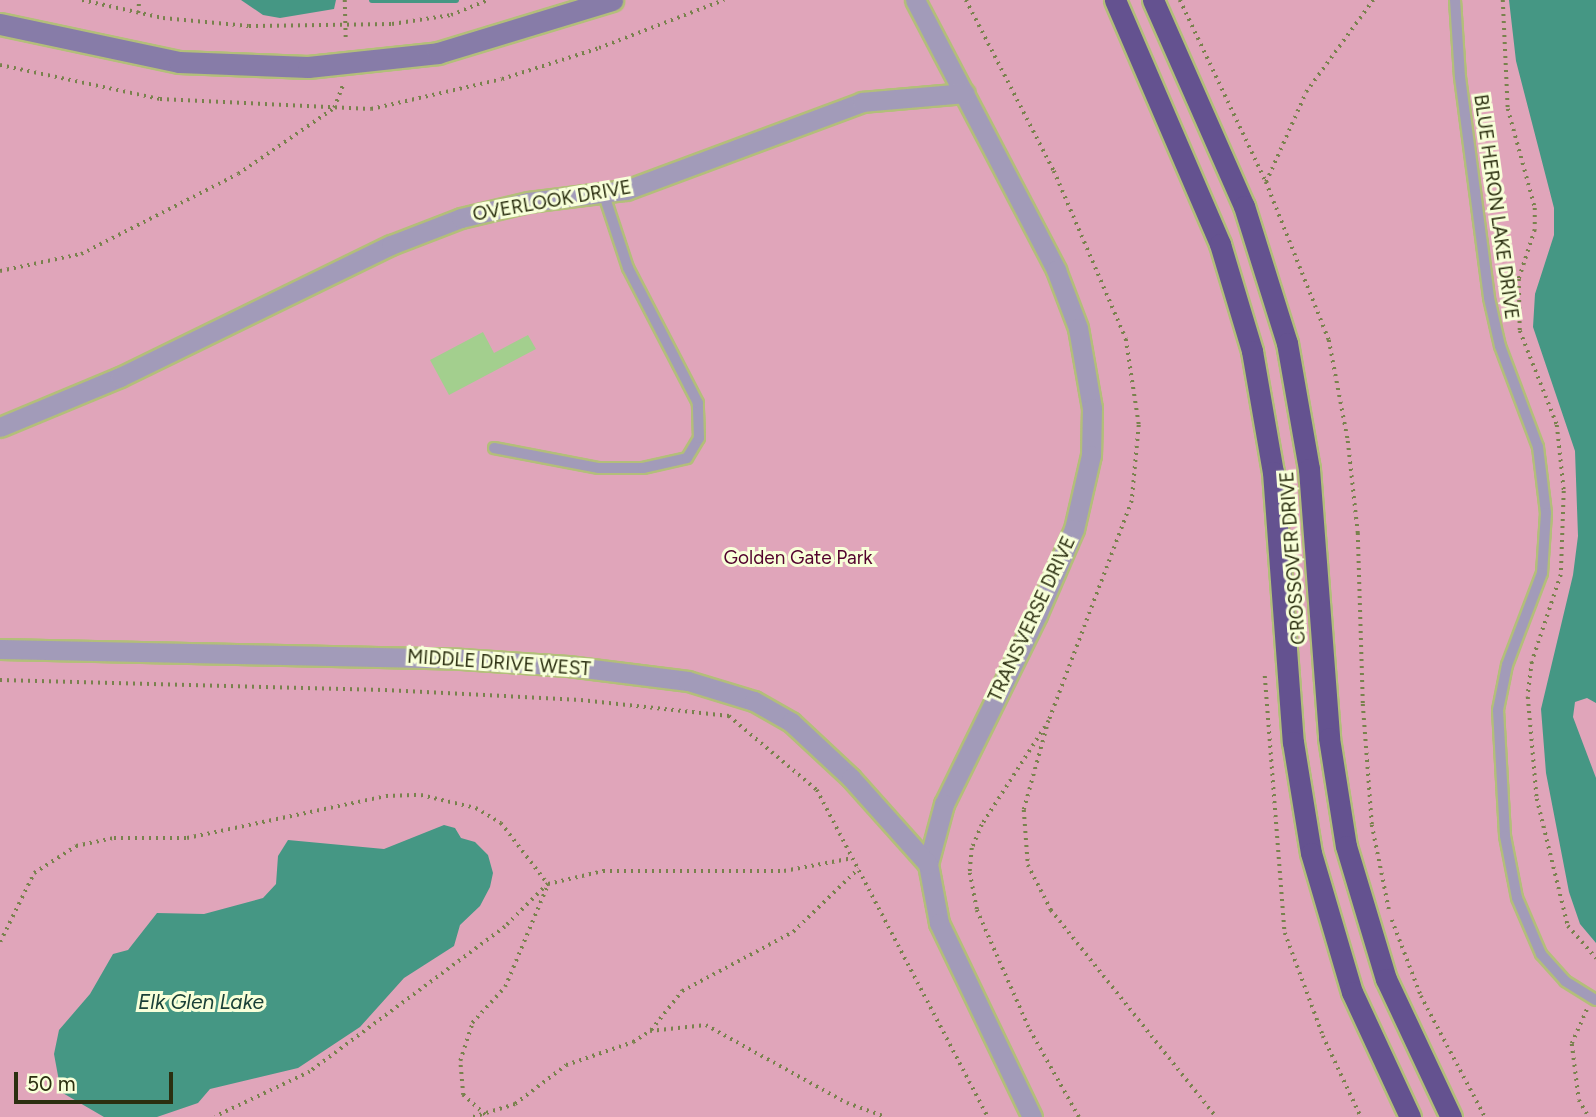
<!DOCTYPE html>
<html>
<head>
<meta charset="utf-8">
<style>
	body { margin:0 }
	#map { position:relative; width:1596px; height:1117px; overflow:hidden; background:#d5e295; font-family:Figtree,sans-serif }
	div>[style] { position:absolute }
	.green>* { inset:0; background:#e0a5ba }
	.water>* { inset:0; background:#459784 }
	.stream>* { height:6px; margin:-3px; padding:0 3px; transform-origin:3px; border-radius:3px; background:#459784 }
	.building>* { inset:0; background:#a3cf8e }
	.path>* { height:3.5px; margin-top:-1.75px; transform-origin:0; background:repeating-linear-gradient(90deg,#79814d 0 2px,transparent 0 7px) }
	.roads { filter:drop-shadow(2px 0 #b3be7a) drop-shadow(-2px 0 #b3be7a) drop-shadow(0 2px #b3be7a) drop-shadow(0 -2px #b3be7a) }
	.lane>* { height:10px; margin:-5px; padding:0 5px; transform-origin:5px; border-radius:5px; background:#a29bb9 }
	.street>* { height:19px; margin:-9.5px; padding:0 9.5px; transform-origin:9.5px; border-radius:9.5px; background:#a29bb9 }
	.secondary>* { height:21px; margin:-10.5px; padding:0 10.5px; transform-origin:10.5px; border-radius:10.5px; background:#877ca8 }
	.highway>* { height:21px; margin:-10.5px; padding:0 10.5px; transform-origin:10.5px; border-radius:10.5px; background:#645290 }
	span { translate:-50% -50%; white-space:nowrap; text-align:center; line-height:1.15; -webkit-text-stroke:6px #f8ffd9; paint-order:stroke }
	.street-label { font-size:19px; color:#2b2f10 }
	.park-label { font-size:19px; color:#52022d }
	.water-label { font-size:21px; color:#1a4037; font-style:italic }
	.scale { position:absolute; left:14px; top:1072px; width:159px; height:32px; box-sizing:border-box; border:4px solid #2b2f10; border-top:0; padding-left:9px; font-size:21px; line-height:24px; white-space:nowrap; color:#2b2f10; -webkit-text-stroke:5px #f8ffd9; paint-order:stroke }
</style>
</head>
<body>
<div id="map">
	<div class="green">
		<div style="clip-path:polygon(0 0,1596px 0,1596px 1117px,0 1117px)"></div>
	</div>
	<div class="water">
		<div style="clip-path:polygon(241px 0,336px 0,334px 9px,280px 18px,263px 15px)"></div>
		<div style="clip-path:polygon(1509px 0,1596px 0,1596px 703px,1587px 698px,1575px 702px,1573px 717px,1596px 778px,1596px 943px,1580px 924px,1569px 892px,1546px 773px,1541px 709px,1573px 575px,1578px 536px,1575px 451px,1533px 327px,1535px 294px,1554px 235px,1554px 208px,1516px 61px)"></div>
		<div style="clip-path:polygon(444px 825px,455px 828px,461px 838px,475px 842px,488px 855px,493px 873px,490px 887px,480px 906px,460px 925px,454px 946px,404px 978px,360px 1027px,298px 1068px,210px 1089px,198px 1103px,157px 1117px,104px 1117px,61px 1092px,54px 1054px,59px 1030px,90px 994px,113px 954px,128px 950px,157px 913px,204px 914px,263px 898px,276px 884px,278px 856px,288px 840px,384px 849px)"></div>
	</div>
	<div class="stream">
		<div style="left:372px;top:0;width:84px"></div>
	</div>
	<div class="building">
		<div style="clip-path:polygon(483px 332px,494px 353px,528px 335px,536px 349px,449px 395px,430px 360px)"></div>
	</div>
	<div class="path">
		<div style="left:82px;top:0;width:83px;rotate:12.5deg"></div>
		<div style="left:163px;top:18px;width:86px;rotate:5.3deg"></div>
		<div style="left:249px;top:26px;width:143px;rotate:-0.8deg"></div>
		<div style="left:392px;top:24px;width:60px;rotate:-8.7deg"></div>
		<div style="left:451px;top:15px;width:40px;rotate:-22deg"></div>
		<div style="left:345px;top:0;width:41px;rotate:88.6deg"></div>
		<div style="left:966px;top:0;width:192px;rotate:62.8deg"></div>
		<div style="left:1054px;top:171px;width:183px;rotate:66.8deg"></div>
		<div style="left:1126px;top:339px;width:87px;rotate:81.4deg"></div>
		<div style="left:1139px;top:425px;width:76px;rotate:95.3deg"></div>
		<div style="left:1132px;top:501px;width:235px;rotate:110.7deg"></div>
		<div style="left:1049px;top:721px;width:124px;rotate:122.8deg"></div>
		<div style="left:982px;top:825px;width:25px;rotate:113deg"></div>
		<div style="left:972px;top:848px;width:25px;rotate:95deg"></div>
		<div style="left:970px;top:873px;width:38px;rotate:79deg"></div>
		<div style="left:977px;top:910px;width:131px;rotate:66.2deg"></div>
		<div style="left:1030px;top:1030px;width:100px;rotate:60.6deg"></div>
		<div style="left:1180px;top:0;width:201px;rotate:64.7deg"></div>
		<div style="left:1266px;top:182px;width:170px;rotate:68.3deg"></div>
		<div style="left:1329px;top:340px;width:103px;rotate:79.3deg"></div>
		<div style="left:1348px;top:441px;width:93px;rotate:83.8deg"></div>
		<div style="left:1358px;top:533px;width:171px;rotate:88.3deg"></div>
		<div style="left:1363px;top:704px;width:121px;rotate:85.7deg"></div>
		<div style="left:1372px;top:825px;width:86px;rotate:78.6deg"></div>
		<div style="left:1503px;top:0;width:109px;rotate:87.4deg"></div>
		<div style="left:1508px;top:109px;width:103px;rotate:74.7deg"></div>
		<div style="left:1535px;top:208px;width:22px;rotate:90deg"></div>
		<div style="left:1535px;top:230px;width:52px;rotate:108.1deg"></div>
		<div style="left:1519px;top:279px;width:52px;rotate:88.9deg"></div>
		<div style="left:1520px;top:331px;width:101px;rotate:68.5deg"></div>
		<div style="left:1557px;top:425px;width:66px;rotate:83.9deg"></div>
		<div style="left:1564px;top:491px;width:84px;rotate:92deg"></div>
		<div style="left:1561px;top:575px;width:92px;rotate:108.4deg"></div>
		<div style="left:1532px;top:662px;width:35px;rotate:97deg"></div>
		<div style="left:1528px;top:697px;width:102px;rotate:85deg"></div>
		<div style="left:1537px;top:799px;width:131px;rotate:76.3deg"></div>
		<div style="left:1568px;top:926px;width:43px;rotate:48.8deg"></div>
		<div style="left:138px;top:13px;width:13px;rotate:-86deg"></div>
		<div style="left:0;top:65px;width:164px;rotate:12deg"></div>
		<div style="left:160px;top:99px;width:211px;rotate:2.7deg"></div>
		<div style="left:371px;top:109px;width:134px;rotate:-12.9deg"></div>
		<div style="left:502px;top:79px;width:102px;rotate:-17.7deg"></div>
		<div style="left:599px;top:48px;width:134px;rotate:-21deg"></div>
		<div style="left:1266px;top:182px;width:98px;rotate:-66deg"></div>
		<div style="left:1306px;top:92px;width:114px;rotate:-53.9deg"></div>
		<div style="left:0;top:271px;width:83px;rotate:-11.9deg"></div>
		<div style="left:81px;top:254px;width:176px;rotate:-27deg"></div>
		<div style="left:238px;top:174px;width:116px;rotate:-34.5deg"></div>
		<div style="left:334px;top:108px;width:25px;rotate:-69deg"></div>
		<div style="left:1265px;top:676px;width:258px;rotate:85.6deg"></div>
		<div style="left:1285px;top:933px;width:110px;rotate:69.7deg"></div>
		<div style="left:1323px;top:1036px;width:89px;rotate:64.9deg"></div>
		<div style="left:0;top:680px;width:385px;rotate:1.5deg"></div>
		<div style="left:385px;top:690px;width:196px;rotate:2.9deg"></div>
		<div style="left:581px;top:700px;width:149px;rotate:6.2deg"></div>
		<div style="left:729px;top:716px;width:115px;rotate:40.1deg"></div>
		<div style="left:817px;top:790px;width:369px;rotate:62.4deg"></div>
		<div style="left:1047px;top:727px;width:86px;rotate:105.5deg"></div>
		<div style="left:1024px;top:810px;width:55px;rotate:85.8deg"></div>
		<div style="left:1028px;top:865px;width:51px;rotate:62.9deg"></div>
		<div style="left:1051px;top:910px;width:265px;rotate:51.4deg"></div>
		<div style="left:1392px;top:920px;width:81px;rotate:69.1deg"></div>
		<div style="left:1421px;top:996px;width:137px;rotate:62.1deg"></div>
		<div style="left:0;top:942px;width:77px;rotate:-63.8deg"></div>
		<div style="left:34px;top:873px;width:50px;rotate:-32.7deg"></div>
		<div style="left:76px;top:846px;width:39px;rotate:-12deg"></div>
		<div style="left:114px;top:838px;width:73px"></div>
		<div style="left:187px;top:838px;width:203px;rotate:-11.9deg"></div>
		<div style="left:386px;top:796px;width:35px;rotate:-2deg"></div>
		<div style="left:421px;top:795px;width:57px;rotate:13.3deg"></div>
		<div style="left:476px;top:808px;width:29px;rotate:31deg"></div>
		<div style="left:501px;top:823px;width:77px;rotate:52.4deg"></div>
		<div style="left:548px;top:884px;width:61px;rotate:135deg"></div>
		<div style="left:505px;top:927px;width:243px;rotate:143.4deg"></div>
		<div style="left:310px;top:1072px;width:105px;rotate:154.7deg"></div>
		<div style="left:1587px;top:1010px;width:37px;rotate:114deg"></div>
		<div style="left:1572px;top:1044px;width:56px;rotate:82.9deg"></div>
		<div style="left:1579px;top:1100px;width:20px;rotate:60deg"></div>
		<div style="left:651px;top:1030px;width:50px;rotate:-51.5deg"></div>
		<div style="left:682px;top:991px;width:126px;rotate:-28deg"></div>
		<div style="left:793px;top:932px;width:91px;rotate:-44.1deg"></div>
		<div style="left:485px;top:1115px;width:30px;rotate:-138deg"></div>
		<div style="left:463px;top:1095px;width:34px;rotate:-95deg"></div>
		<div style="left:460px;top:1061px;width:40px;rotate:-72deg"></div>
		<div style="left:472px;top:1023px;width:49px;rotate:-47.5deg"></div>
		<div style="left:505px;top:987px;width:112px;rotate:-67.3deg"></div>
		<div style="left:548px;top:884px;width:57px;rotate:-13.3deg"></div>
		<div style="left:603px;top:871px;width:181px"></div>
		<div style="left:784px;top:871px;width:70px;rotate:-10.7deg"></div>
		<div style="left:473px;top:1117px;width:44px;rotate:-17.2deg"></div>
		<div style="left:515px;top:1104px;width:64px;rotate:-37.4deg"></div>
		<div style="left:566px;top:1065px;width:71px;rotate:-18.9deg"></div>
		<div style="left:633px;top:1042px;width:20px;rotate:-33deg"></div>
		<div style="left:650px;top:1031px;width:56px;rotate:-6.1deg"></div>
		<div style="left:706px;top:1025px;width:161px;rotate:29deg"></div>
		<div style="left:847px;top:1103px;width:41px;rotate:19.7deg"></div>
	</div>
	<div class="roads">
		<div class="lane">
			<div style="left:1455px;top:0;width:77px;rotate:86.3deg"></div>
			<div style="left:1460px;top:77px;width:223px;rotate:82.5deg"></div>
			<div style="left:1489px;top:298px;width:49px;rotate:77.1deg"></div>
			<div style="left:1500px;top:346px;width:108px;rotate:69.4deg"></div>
			<div style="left:1538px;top:447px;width:66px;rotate:83.1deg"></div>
			<div style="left:1546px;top:513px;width:60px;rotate:93.8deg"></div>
			<div style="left:1542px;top:573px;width:98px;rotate:110.8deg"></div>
			<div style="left:1507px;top:665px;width:46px;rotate:101.3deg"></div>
			<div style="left:1498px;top:710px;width:126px;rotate:86.8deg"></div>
			<div style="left:1505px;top:836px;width:63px;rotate:79deg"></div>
			<div style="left:1517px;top:898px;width:61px;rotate:66.8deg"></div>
			<div style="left:1541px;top:954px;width:36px;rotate:48deg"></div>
			<div style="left:1565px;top:981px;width:36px;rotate:32deg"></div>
			<div style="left:494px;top:448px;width:107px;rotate:10.8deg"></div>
			<div style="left:599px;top:468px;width:44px"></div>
			<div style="left:643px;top:468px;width:45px;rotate:-12.8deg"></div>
			<div style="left:687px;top:458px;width:23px;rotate:-59deg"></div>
			<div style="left:699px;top:438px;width:35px;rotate:-92deg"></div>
			<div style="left:698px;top:403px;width:152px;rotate:-117.4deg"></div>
			<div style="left:628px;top:268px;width:77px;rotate:-108.2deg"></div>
		</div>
		<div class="street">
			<div style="left:915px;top:0;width:305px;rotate:62.4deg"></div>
			<div style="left:1056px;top:270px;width:62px;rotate:69.2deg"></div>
			<div style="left:1078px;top:328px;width:81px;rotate:80.1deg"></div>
			<div style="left:1092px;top:408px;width:47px;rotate:91.2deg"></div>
			<div style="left:1091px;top:455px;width:76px;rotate:102.9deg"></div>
			<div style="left:1074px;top:529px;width:94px;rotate:113.3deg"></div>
			<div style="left:1037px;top:615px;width:211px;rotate:116.2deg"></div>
			<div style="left:944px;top:804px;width:62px;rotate:104.9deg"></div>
			<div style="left:928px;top:864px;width:60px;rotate:79.4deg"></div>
			<div style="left:939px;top:923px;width:215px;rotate:64.4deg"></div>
			<div style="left:0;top:427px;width:130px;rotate:-22.6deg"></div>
			<div style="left:120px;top:377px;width:301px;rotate:-26deg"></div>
			<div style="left:391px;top:245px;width:75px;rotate:-21.1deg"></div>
			<div style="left:461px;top:218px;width:69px;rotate:-13.4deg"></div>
			<div style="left:528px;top:202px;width:99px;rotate:-7deg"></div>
			<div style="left:626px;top:190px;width:252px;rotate:-20.4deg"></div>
			<div style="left:862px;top:102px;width:103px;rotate:-5deg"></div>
			<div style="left:0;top:649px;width:461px;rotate:1.2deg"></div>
			<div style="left:461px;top:659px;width:107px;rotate:3.7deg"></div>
			<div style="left:568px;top:666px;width:121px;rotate:7.1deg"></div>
			<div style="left:688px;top:681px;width:69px;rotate:16.9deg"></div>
			<div style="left:754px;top:701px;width:43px;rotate:29.6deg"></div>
			<div style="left:791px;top:722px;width:82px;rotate:43deg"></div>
			<div style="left:851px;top:778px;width:115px;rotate:48.2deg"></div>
		</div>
		<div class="secondary">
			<div style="left:0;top:24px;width:183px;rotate:12deg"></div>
			<div style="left:179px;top:62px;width:129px;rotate:2.2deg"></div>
			<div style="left:308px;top:67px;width:131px;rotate:-6.1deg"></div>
			<div style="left:438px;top:53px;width:182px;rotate:-16.9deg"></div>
		</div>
		<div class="highway">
			<div style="left:1115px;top:0;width:266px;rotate:66.7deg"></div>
			<div style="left:1220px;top:244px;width:112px;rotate:73.3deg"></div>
			<div style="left:1252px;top:351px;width:123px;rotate:80.2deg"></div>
			<div style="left:1273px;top:472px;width:271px;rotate:85.8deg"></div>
			<div style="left:1293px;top:742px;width:112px;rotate:80.8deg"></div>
			<div style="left:1311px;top:853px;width:145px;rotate:73.6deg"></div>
			<div style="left:1352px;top:992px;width:138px;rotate:65.1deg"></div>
			<div style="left:1153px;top:0;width:225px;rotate:66.2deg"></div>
			<div style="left:1244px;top:206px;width:144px;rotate:72.6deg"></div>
			<div style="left:1287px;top:343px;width:128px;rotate:80.1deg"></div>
			<div style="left:1309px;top:469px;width:270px;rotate:85.7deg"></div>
			<div style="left:1329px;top:738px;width:109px;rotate:81.1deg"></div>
			<div style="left:1346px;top:846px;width:139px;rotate:73.3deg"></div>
			<div style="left:1386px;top:979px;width:153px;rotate:64.8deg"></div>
		</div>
	</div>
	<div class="street-label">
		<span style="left:552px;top:201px;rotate:-10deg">OVERLOOK DRIVE</span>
		<span style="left:1496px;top:207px;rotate:82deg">BLUE HERON LAKE DRIVE</span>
		<span style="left:1293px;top:558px;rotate:-94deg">CROSSOVER DRIVE</span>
		<span style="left:1032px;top:619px;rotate:-65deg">TRANSVERSE DRIVE</span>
		<span style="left:499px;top:663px;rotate:4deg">MIDDLE DRIVE WEST</span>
	</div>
	<div class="park-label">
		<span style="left:798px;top:558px">Golden Gate Park</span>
	</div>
	<div class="water-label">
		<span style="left:201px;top:1002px">Elk Glen Lake</span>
	</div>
	<div class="scale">50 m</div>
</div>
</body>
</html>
